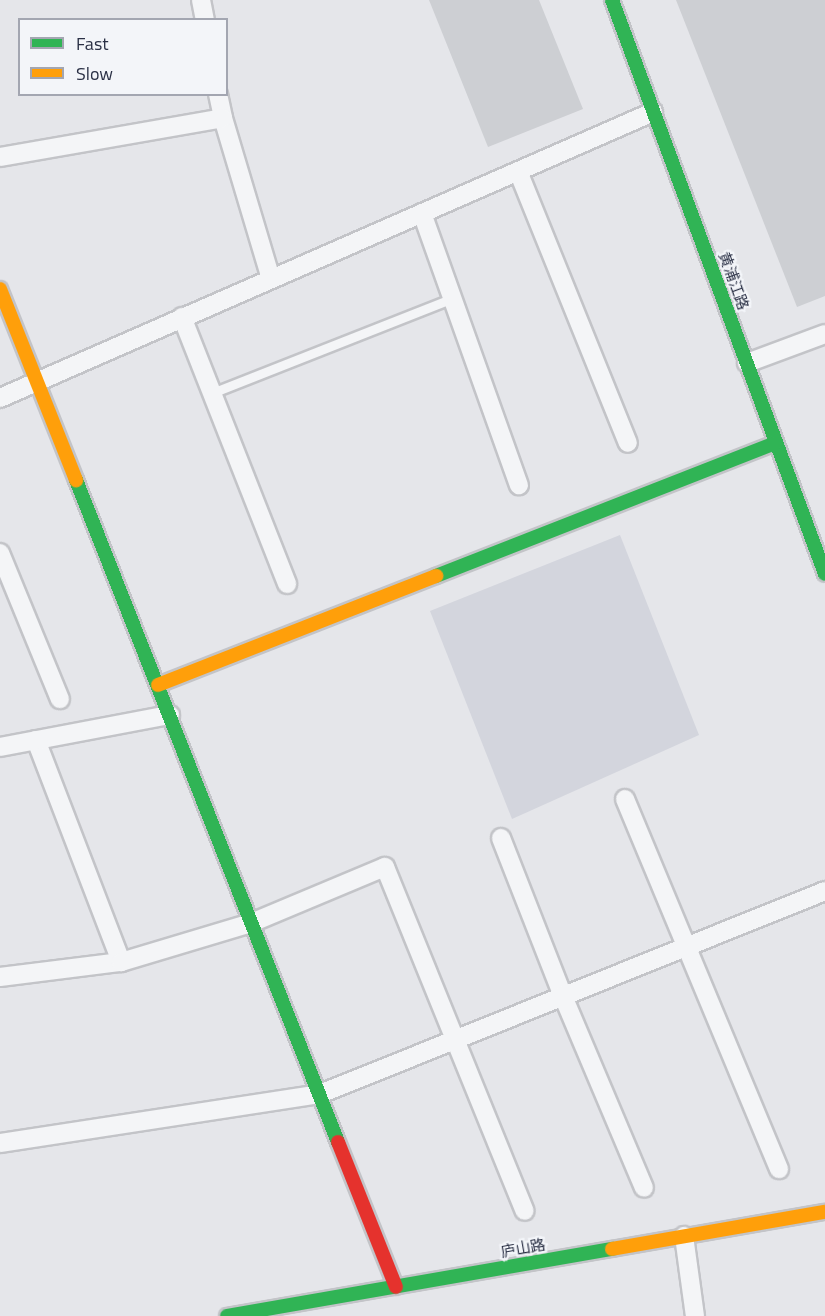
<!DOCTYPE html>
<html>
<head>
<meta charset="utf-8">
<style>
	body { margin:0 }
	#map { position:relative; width:825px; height:1316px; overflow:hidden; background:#e5e6ea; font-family:"Titillium Web","Noto Sans SC",sans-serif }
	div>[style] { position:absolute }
	.built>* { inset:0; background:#d3d5dd }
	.building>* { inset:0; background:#cdcfd3 }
	.roads { filter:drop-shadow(2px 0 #c3c4c8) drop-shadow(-2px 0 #c3c4c8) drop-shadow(0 2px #c3c4c8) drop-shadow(0 -2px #c3c4c8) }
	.lane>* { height:9px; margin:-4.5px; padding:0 4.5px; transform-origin:4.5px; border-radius:4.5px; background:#f4f5f7 }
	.street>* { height:18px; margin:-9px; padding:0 9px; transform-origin:9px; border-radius:9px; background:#f4f5f7 }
	.fast>* { height:14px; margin:-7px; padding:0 7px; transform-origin:7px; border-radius:7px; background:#30b455 }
	.slow>* { height:14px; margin:-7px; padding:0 7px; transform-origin:7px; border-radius:7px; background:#ff9f0a }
	.jam>* { height:14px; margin:-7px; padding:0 7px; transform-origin:7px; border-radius:7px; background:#e5322d }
	span { translate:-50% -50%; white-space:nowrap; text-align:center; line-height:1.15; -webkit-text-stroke:4.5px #f3f5f9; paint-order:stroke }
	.street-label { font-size:15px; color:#2a3045 }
	.legend { position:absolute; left:18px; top:18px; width:210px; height:78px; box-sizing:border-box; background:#f3f5f9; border:2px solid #a3a6b1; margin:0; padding:8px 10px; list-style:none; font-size:18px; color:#2a3045 }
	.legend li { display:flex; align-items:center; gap:12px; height:30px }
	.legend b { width:30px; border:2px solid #a3a6b1 }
</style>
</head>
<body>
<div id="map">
	<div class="built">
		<div style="clip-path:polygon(620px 535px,699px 735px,512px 819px,430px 611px)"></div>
	</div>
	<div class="building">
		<div style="clip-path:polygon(429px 0,539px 0,583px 109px,488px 147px)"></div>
		<div style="clip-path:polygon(676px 0,825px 0,825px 296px,797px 307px)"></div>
	</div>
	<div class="roads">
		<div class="lane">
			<div style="left:212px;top:393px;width:259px;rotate:-21.5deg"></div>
		</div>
		<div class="street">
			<div style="left:201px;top:0;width:20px;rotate:79deg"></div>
			<div style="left:218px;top:94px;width:25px;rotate:78deg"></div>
			<div style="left:223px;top:118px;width:168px;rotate:73.4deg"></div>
			<div style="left:0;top:157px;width:226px;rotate:-9.9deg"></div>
			<div style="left:518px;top:171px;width:293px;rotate:68deg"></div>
			<div style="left:422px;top:213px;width:289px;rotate:70.4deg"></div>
			<div style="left:182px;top:317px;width:287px;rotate:68.5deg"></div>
			<div style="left:747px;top:363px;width:83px;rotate:-20.4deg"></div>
			<div style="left:0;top:398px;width:713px;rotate:-23.65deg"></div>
			<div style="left:0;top:553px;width:158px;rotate:67.7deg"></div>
			<div style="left:36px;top:740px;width:238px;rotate:69deg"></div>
			<div style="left:0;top:747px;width:173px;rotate:-10.7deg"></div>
			<div style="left:625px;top:799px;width:401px;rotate:67.4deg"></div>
			<div style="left:501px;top:838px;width:170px;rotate:68.6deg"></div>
			<div style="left:563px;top:996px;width:208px;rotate:67.1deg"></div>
			<div style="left:0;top:977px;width:122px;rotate:-7.1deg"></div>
			<div style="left:121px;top:962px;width:136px;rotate:-16.7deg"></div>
			<div style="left:251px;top:923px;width:145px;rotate:-22.7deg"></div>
			<div style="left:385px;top:867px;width:371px;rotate:67.9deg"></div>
			<div style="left:0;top:1143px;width:324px;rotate:-8.7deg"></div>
			<div style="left:320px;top:1094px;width:544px;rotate:-21.9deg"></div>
			<div style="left:684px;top:1236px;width:81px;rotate:82.2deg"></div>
		</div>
		<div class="fast">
			<div style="left:612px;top:0;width:612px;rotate:69.64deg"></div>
			<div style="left:76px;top:480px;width:712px;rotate:68.41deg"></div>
			<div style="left:436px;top:576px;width:365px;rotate:-21.4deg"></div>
			<div style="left:227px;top:1316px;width:391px;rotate:-9.9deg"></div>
		</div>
		<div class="slow">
			<div style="left:0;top:289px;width:206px;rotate:68.3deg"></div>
			<div style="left:158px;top:685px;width:299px;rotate:-21.4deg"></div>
			<div style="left:612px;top:1249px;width:216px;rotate:-9.9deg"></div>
		</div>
		<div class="jam">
			<div style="left:338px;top:1142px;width:156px;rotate:68.2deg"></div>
		</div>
	</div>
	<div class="street-label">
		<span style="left:734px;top:281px;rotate:70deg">黄浦江路</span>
		<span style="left:523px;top:1248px;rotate:-10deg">庐山路</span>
	</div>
	<ul class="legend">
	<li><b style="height:8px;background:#30b455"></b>Fast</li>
	<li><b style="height:8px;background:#ff9f0a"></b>Slow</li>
	</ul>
</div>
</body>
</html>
